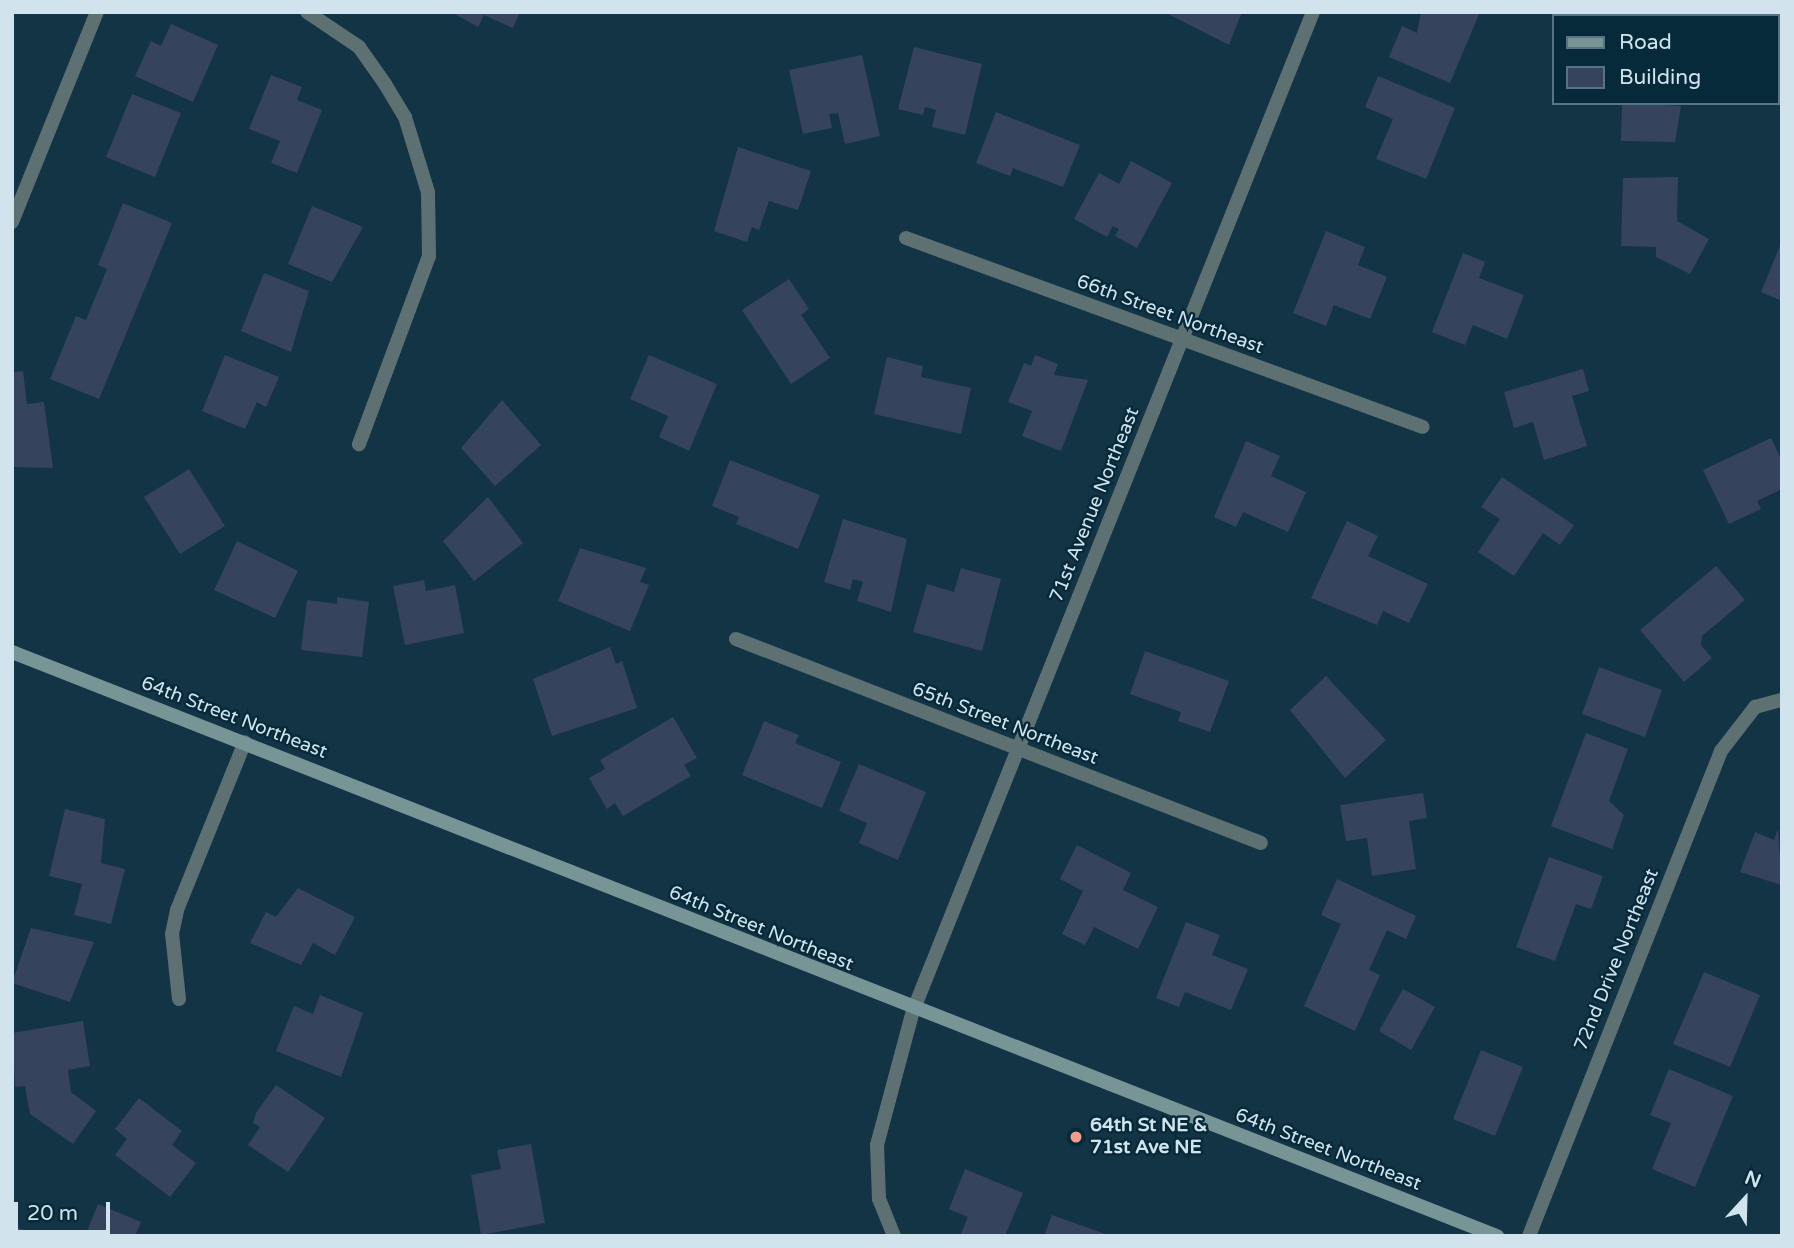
<!DOCTYPE html>
<html>
<head>
<meta charset="utf-8">
<style>
	body { margin:0 }
	#map { position:relative; width:1794px; height:1248px; overflow:hidden; background:#133445; font-family:"Varela Round",sans-serif }
	div>[style] { position:absolute }
	.building>* { inset:0; background:#36435d }
	.street>* { height:14px; margin:-7px; padding:0 7px; transform-origin:7px; border-radius:7px; background:#5e7172 }
	.secondary>* { height:14px; margin:-7px; padding:0 7px; transform-origin:7px; border-radius:7px; background:#779496 }
	.dots>* { width:19px; height:19px; translate:-50% -50%; box-sizing:border-box; border:4px solid #072a3a; border-radius:50% }
	span { translate:-50% -50%; white-space:nowrap; text-align:center; line-height:1.15; -webkit-text-stroke:5px #072a3a; paint-order:stroke }
	.street-label { font-size:19px; color:#d1e4ee }
	.poi-label { font-size:19px; color:#d1e4ee; font-weight:700 }
	.left { translate:0 -50%; text-align:left }
	.frame { position:absolute; inset:0; border:14px solid #d1e4ee; pointer-events:none }
	.legend { position:absolute; left:1552px; top:14px; width:228px; height:91px; box-sizing:border-box; background:#072a3a; border:2px solid #587482; margin:0; padding:9px 12px; list-style:none; font-size:21px; color:#d1e4ee }
	.legend li { display:flex; align-items:center; gap:14px; height:35px }
	.legend b { width:35px; border:2px solid #587482 }
	.north { position:absolute; left:1710px; top:1164px; width:70px; height:70px; -webkit-text-stroke:5px #072a3a; paint-order:stroke; rotate:22deg; font-size:19px; font-weight:700; line-height:28px; text-align:center; color:#d1e4ee }
	.north::after { content:''; display:block; margin:auto; width:24px; height:32px; background:#d1e4ee; clip-path:polygon(50% 0,100% 100%,50% 72%,0 100%) }
	.scale { position:absolute; left:14px; top:1202px; width:96px; height:32px; box-sizing:border-box; border:4px solid #d1e4ee; border-top:0; padding-left:9px; font-size:21px; line-height:24px; white-space:nowrap; color:#d1e4ee; -webkit-text-stroke:5px #072a3a; paint-order:stroke }
</style>
</head>
<body>
<div id="map">
	<div class="building">
		<div style="clip-path:polygon(451px 12px,520px 12px,513px 28px,484px 15px,478px 27px)"></div>
		<div style="clip-path:polygon(1164px 12px,1242px 12px,1229px 45px)"></div>
		<div style="clip-path:polygon(1421px 12px,1480px 12px,1450px 83px,1389px 57px,1402px 26px,1417px 33px)"></div>
		<div style="clip-path:polygon(171px 24px,218px 45px,193px 102px,135px 76px,151px 41px,161px 46px)"></div>
		<div style="clip-path:polygon(914px 47px,982px 64px,965px 135px,932px 127px,936px 110px,925px 107px,923px 115px,898px 109px)"></div>
		<div style="clip-path:polygon(862px 55px,880px 136px,845px 144px,838px 113px,829px 114px,832px 128px,803px 134px,789px 70px)"></div>
		<div style="clip-path:polygon(271px 75px,302px 87px,297px 100px,322px 110px,297px 173px,271px 163px,280px 141px,249px 129px)"></div>
		<div style="clip-path:polygon(1378px 76px,1455px 108px,1426px 179px,1376px 159px,1393px 119px,1365px 107px)"></div>
		<div style="clip-path:polygon(132px 94px,181px 113px,155px 177px,106px 157px)"></div>
		<div style="clip-path:polygon(1622px 103px,1681px 106px,1675px 142px,1621px 141px)"></div>
		<div style="clip-path:polygon(996px 112px,1080px 145px,1063px 187px,1013px 168px,1010px 176px,976px 163px)"></div>
		<div style="clip-path:polygon(738px 147px,811px 171px,798px 210px,769px 201px,759px 230px,752px 227px,747px 242px,714px 231px)"></div>
		<div style="clip-path:polygon(1131px 161px,1172px 183px,1137px 248px,1115px 236px,1119px 229px,1113px 226px,1107px 237px,1074px 219px,1099px 173px,1119px 184px)"></div>
		<div style="clip-path:polygon(1678px 177px,1677px 221px,1709px 239px,1690px 274px,1656px 257px,1656px 247px,1621px 246px,1623px 178px)"></div>
		<div style="clip-path:polygon(123px 203px,172px 223px,99px 399px,50px 379px,76px 316px,86px 320px,107px 269px,98px 265px)"></div>
		<div style="clip-path:polygon(312px 206px,363px 227px,332px 282px,288px 264px)"></div>
		<div style="clip-path:polygon(1326px 231px,1365px 247px,1358px 265px,1387px 277px,1370px 319px,1334px 305px,1326px 326px,1293px 313px)"></div>
		<div style="clip-path:polygon(1782px 241px,1782px 301px,1761px 292px)"></div>
		<div style="clip-path:polygon(1463px 253px,1485px 262px,1479px 278px,1524px 295px,1507px 339px,1473px 325px,1465px 345px,1432px 332px)"></div>
		<div style="clip-path:polygon(264px 273px,309px 291px,291px 352px,241px 331px)"></div>
		<div style="clip-path:polygon(789px 279px,809px 309px,801px 315px,830px 358px,791px 384px,742px 310px)"></div>
		<div style="clip-path:polygon(225px 355px,279px 377px,266px 407px,257px 402px,245px 429px,202px 411px)"></div>
		<div style="clip-path:polygon(649px 355px,717px 384px,689px 451px,659px 437px,668px 416px,630px 399px)"></div>
		<div style="clip-path:polygon(1035px 355px,1058px 364px,1054px 375px,1088px 380px,1061px 451px,1022px 436px,1032px 411px,1008px 402px,1024px 363px,1031px 366px)"></div>
		<div style="clip-path:polygon(887px 357px,923px 366px,921px 377px,971px 388px,961px 434px,874px 414px)"></div>
		<div style="clip-path:polygon(1583px 369px,1589px 391px,1572px 396px,1587px 446px,1544px 460px,1533px 422px,1514px 428px,1504px 392px)"></div>
		<div style="clip-path:polygon(23px 371px,27px 404px,44px 402px,53px 468px,12px 467px,12px 372px)"></div>
		<div style="clip-path:polygon(502px 400px,541px 445px,495px 486px,461px 448px)"></div>
		<div style="clip-path:polygon(1771px 438px,1782px 461px,1782px 489px,1757px 501px,1761px 509px,1729px 524px,1703px 470px)"></div>
		<div style="clip-path:polygon(1246px 441px,1280px 456px,1271px 476px,1306px 492px,1288px 532px,1243px 512px,1236px 527px,1214px 517px)"></div>
		<div style="clip-path:polygon(730px 460px,820px 495px,798px 549px,736px 524px,739px 517px,712px 506px)"></div>
		<div style="clip-path:polygon(189px 469px,225px 526px,180px 554px,144px 497px)"></div>
		<div style="clip-path:polygon(1502px 477px,1574px 525px,1560px 545px,1543px 533px,1514px 576px,1478px 552px,1500px 519px,1481px 507px)"></div>
		<div style="clip-path:polygon(488px 497px,523px 543px,474px 581px,443px 541px)"></div>
		<div style="clip-path:polygon(843px 519px,907px 539px,891px 612px,857px 601px,863px 582px,853px 579px,850px 590px,824px 582px)"></div>
		<div style="clip-path:polygon(1347px 521px,1378px 536px,1368px 556px,1428px 584px,1409px 623px,1383px 611px,1377px 625px,1311px 598px)"></div>
		<div style="clip-path:polygon(237px 541px,298px 571px,275px 618px,214px 590px)"></div>
		<div style="clip-path:polygon(580px 548px,646px 568px,640px 582px,649px 585px,630px 631px,558px 601px)"></div>
		<div style="clip-path:polygon(1716px 566px,1745px 600px,1702px 636px,1701px 645px,1712px 658px,1684px 682px,1640px 630px)"></div>
		<div style="clip-path:polygon(961px 568px,1001px 579px,982px 651px,913px 632px,927px 584px,954px 592px)"></div>
		<div style="clip-path:polygon(424px 580px,426px 591px,455px 585px,464px 633px,405px 645px,393px 586px)"></div>
		<div style="clip-path:polygon(337px 597px,369px 602px,362px 657px,301px 650px,307px 600px,337px 604px)"></div>
		<div style="clip-path:polygon(610px 647px,616px 664px,622px 661px,637px 708px,552px 736px,533px 679px)"></div>
		<div style="clip-path:polygon(1145px 651px,1229px 681px,1210px 732px,1178px 721px,1181px 712px,1130px 694px)"></div>
		<div style="clip-path:polygon(1599px 667px,1662px 690px,1645px 737px,1582px 714px)"></div>
		<div style="clip-path:polygon(1326px 676px,1386px 740px,1345px 778px,1290px 710px)"></div>
		<div style="clip-path:polygon(673px 717px,697px 758px,684px 765px,691px 776px,623px 816px,615px 803px,607px 809px,589px 778px,605px 769px,600px 760px)"></div>
		<div style="clip-path:polygon(764px 721px,799px 735px,795px 743px,841px 762px,822px 808px,742px 775px)"></div>
		<div style="clip-path:polygon(1586px 733px,1628px 749px,1609px 801px,1624px 815px,1612px 849px,1551px 826px)"></div>
		<div style="clip-path:polygon(859px 764px,926px 792px,898px 860px,859px 843px,867px 823px,839px 811px)"></div>
		<div style="clip-path:polygon(1423px 793px,1427px 818px,1409px 821px,1416px 869px,1372px 876px,1367px 838px,1346px 841px,1340px 805px)"></div>
		<div style="clip-path:polygon(65px 809px,105px 819px,101px 863px,125px 869px,111px 924px,74px 915px,82px 884px,49px 876px)"></div>
		<div style="clip-path:polygon(1778px 829px,1782px 885px,1740px 872px,1755px 832px,1774px 840px)"></div>
		<div style="clip-path:polygon(1077px 845px,1131px 873px,1123px 890px,1158px 907px,1138px 949px,1094px 927px,1085px 945px,1062px 934px,1083px 891px,1060px 879px)"></div>
		<div style="clip-path:polygon(1549px 857px,1603px 876px,1591px 909px,1576px 904px,1555px 961px,1516px 947px)"></div>
		<div style="clip-path:polygon(1337px 879px,1416px 916px,1406px 939px,1387px 930px,1369px 970px,1380px 975px,1355px 1031px,1304px 1006px,1341px 924px,1321px 915px)"></div>
		<div style="clip-path:polygon(298px 888px,355px 917px,335px 955px,313px 943px,301px 965px,250px 943px,266px 912px,276px 917px)"></div>
		<div style="clip-path:polygon(1186px 922px,1220px 935px,1212px 955px,1248px 969px,1231px 1010px,1185px 992px,1179px 1007px,1156px 998px)"></div>
		<div style="clip-path:polygon(31px 928px,94px 942px,70px 1002px,12px 983px)"></div>
		<div style="clip-path:polygon(1704px 972px,1760px 995px,1730px 1067px,1673px 1044px)"></div>
		<div style="clip-path:polygon(1403px 989px,1435px 1007px,1411px 1050px,1379px 1031px)"></div>
		<div style="clip-path:polygon(320px 995px,363px 1013px,341px 1077px,276px 1051px,294px 1006px,313px 1014px)"></div>
		<div style="clip-path:polygon(83px 1021px,90px 1066px,68px 1070px,71px 1092px,96px 1111px,73px 1144px,30px 1114px,25px 1086px,15px 1087px,12px 1033px)"></div>
		<div style="clip-path:polygon(1481px 1050px,1523px 1067px,1495px 1136px,1453px 1119px)"></div>
		<div style="clip-path:polygon(1669px 1069px,1733px 1096px,1695px 1187px,1652px 1169px,1671px 1123px,1650px 1115px)"></div>
		<div style="clip-path:polygon(276px 1085px,325px 1118px,288px 1172px,248px 1145px,260px 1127px,253px 1123px,256px 1113px)"></div>
		<div style="clip-path:polygon(139px 1098px,182px 1131px,172px 1145px,196px 1163px,170px 1197px,115px 1155px,127px 1139px,115px 1129px)"></div>
		<div style="clip-path:polygon(531px 1144px,545px 1223px,481px 1235px,471px 1175px,501px 1169px,497px 1150px)"></div>
		<div style="clip-path:polygon(965px 1169px,1023px 1193px,1005px 1236px,960px 1236px,968px 1217px,949px 1209px)"></div>
		<div style="clip-path:polygon(98px 1204px,141px 1222px,135px 1236px,85px 1236px)"></div>
		<div style="clip-path:polygon(1052px 1215px,1108px 1235px,1108px 1236px,1044px 1236px)"></div>
		<div style="clip-path:polygon(12px 1225px,38px 1236px,12px 1236px)"></div>
	</div>
	<div class="street">
		<div style="left:307px;top:12px;width:63px;rotate:33.9deg"></div>
		<div style="left:359px;top:47px;width:45px;rotate:54.9deg"></div>
		<div style="left:385px;top:84px;width:39px;rotate:59deg"></div>
		<div style="left:405px;top:117px;width:78px;rotate:73deg"></div>
		<div style="left:428px;top:192px;width:64px;rotate:89.1deg"></div>
		<div style="left:429px;top:256px;width:201px;rotate:110.4deg"></div>
		<div style="left:12px;top:222px;width:227px;rotate:-68deg"></div>
		<div style="left:906px;top:238px;width:550px;rotate:20.08deg"></div>
		<div style="left:736px;top:639px;width:563px;rotate:21.23deg"></div>
		<div style="left:179px;top:999px;width:65px;rotate:-96.1deg"></div>
		<div style="left:172px;top:934px;width:25px;rotate:-78deg"></div>
		<div style="left:177px;top:910px;width:181px;rotate:-68deg"></div>
		<div style="left:894px;top:1236px;width:40px;rotate:-112deg"></div>
		<div style="left:879px;top:1199px;width:54px;rotate:-92.1deg"></div>
		<div style="left:877px;top:1145px;width:139px;rotate:-75deg"></div>
		<div style="left:913px;top:1011px;width:1076px;rotate:-68.18deg"></div>
		<div style="left:1529px;top:1236px;width:522px;rotate:-68.4deg"></div>
		<div style="left:1721px;top:751px;width:56px;rotate:-52.3deg"></div>
		<div style="left:1755px;top:707px;width:28px;rotate:-15deg"></div>
	</div>
	<div class="secondary">
		<div style="left:12px;top:652px;width:1596px;rotate:21.47deg"></div>
	</div>
	<div class="dots">
		<div style="left:1076px;top:1137px;background:#f49d8c"></div>
	</div>
	<div class="street-label">
		<span style="left:1170px;top:315px;rotate:20deg">66th Street Northeast</span>
		<span style="left:1095px;top:505px;rotate:-68deg">71st Avenue Northeast</span>
		<span style="left:234px;top:718px;rotate:21deg">64th Street Northeast</span>
		<span style="left:1005px;top:724px;rotate:21deg">65th Street Northeast</span>
		<span style="left:761px;top:929px;rotate:22deg">64th Street Northeast</span>
		<span style="left:1617px;top:960px;rotate:-68deg">72nd Drive Northeast</span>
		<span style="left:1328px;top:1150px;rotate:21deg">64th Street Northeast</span>
	</div>
	<div class="poi-label">
		<span class="left" style="left:1090px;top:1137px">64th St NE &amp;<br>71st Ave NE</span>
	</div>
	<div class="frame"></div>
	<ul class="legend">
	<li><b style="height:9px;background:#779496"></b>Road</li>
	<li><b style="height:19px;background:#36435d"></b>Building</li>
	</ul>
	<div class="north">N</div>
	<div class="scale">20 m</div>
</div>
</body>
</html>
